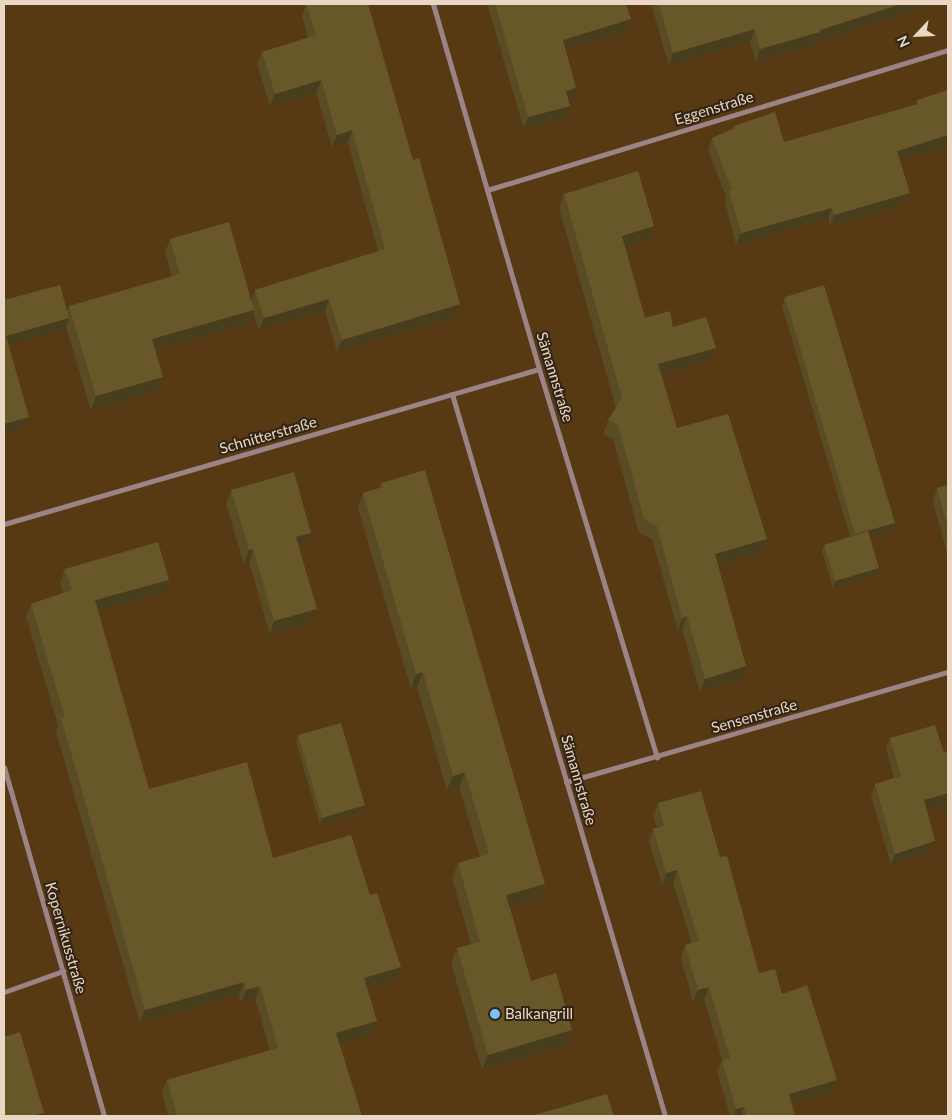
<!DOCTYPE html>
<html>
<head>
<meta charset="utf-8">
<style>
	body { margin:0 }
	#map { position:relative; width:952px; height:1120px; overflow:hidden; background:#573913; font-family:Lato,sans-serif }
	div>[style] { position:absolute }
	.street>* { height:5px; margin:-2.5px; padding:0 2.5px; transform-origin:2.5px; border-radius:2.5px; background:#9c8386 }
	.wall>* { inset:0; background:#594b23 }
	.shaded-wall>* { inset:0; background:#483d1d }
	.building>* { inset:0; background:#675729 }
	.dots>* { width:14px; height:14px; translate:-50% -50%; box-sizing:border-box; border:2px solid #312414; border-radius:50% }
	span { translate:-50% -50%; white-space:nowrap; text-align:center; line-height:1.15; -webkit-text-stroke:4px #312414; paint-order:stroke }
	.street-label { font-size:15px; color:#ead7c3 }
	.poi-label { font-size:15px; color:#ead7c3 }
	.left { translate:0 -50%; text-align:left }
	.frame { position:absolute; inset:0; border:5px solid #ead7c3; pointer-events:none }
	.north { position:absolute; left:892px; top:10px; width:50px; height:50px; -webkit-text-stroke:4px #312414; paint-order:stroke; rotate:245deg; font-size:14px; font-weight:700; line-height:20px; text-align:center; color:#ead7c3 }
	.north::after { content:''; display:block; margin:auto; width:18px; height:22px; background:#ead7c3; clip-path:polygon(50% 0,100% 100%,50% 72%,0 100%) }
</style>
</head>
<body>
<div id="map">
	<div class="street">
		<div style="left:433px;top:4px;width:380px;rotate:73.8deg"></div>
		<div style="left:539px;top:369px;width:406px;rotate:73.1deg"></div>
		<div style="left:487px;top:190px;width:482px;rotate:-16.9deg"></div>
		<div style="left:452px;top:394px;width:753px;rotate:73.56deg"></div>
		<div style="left:4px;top:524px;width:557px;rotate:-16.16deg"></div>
		<div style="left:4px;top:767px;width:363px;rotate:74deg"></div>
		<div style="left:566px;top:782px;width:398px;rotate:-16.1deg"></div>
		<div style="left:4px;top:992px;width:63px;rotate:-19.6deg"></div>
	</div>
	<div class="wall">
		<div style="clip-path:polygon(306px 4px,413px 160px,460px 304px,456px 317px,337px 352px,325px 311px,259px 331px,253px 311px,249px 324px,155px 350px,163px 377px,158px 391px,91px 410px,66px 327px,65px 330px,9px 345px,25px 428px,4px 434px,4px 300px,67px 311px,69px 306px,172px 277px,165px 252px,170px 239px,251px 302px,255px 290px,378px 251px,348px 143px,332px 147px,316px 93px,270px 106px,257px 64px,262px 52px,308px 38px,302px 16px)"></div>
		<div style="clip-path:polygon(487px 4px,626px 4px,626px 31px,566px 50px,572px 100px,569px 101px,566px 118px,524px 129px)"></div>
		<div style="clip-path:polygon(651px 4px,935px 4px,817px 42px,816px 45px,756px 62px,750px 42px,669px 66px)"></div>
		<div style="clip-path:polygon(948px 90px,948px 146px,900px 160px,906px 204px,830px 226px,828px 219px,736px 245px,725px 202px,726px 197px,708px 150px,712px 138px,732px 130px,734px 126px,784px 142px,915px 105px,917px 100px)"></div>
		<div style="clip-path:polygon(564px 194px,649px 240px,625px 247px,645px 318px,673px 327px,716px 348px,711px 361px,661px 375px,677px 428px,767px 539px,763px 552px,718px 565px,741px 680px,700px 692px,682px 630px,678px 631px,652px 539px,639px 533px,613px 439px,603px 434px,608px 420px,616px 408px,559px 208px)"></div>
		<div style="clip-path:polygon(785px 297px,895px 523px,892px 531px,870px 537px,877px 575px,833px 588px,822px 552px,824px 545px,850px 537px,782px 306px)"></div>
		<div style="clip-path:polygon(381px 483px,539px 898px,510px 907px,531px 981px,567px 1045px,482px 1070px,451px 963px,457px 948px,471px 944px,452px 878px,458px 863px,480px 857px,459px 787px,447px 790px,417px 687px,411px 689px,358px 508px,363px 493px,379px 488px)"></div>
		<div style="clip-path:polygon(948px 485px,948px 558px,933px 501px,937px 488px)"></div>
		<div style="clip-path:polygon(231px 490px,307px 546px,299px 548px,312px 622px,270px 635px,249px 562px,244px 564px,226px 504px)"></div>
		<div style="clip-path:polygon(65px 569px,164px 593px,98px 612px,149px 789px,273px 858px,370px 895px,401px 967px,396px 980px,367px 989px,377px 1021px,372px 1035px,339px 1044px,362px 1116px,168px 1116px,162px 1093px,167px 1080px,270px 1050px,255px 999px,241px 1003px,239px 995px,140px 1023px,56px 732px,58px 725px,26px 617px,31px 604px,63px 593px,60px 583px)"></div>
		<div style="clip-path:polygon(298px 735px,365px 805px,362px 812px,320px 825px,296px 742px)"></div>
		<div style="clip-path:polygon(890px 738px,944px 753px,948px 751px,948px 804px,927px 810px,935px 841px,931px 853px,891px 865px,871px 796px,875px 784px,894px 778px,886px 749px)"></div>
		<div style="clip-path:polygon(658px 803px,720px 857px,759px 973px,782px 994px,832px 1092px,792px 1104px,795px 1116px,730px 1116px,717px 1072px,722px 1060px,704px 999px,693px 1002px,681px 958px,685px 945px,692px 944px,673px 882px,662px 885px,649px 841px,653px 829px,657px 828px,653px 816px)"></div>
	</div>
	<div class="shaded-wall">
		<div style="clip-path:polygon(901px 4px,935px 4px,817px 42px,816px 45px,756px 62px,760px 49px)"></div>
		<div style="clip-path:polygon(631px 19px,626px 31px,559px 52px,563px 40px)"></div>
		<div style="clip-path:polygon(755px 29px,750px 42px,669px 66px,673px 53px)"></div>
		<div style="clip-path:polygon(321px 80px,316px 93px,270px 106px,275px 94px)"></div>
		<div style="clip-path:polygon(576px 88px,572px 100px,562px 103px,566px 91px)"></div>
		<div style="clip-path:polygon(570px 106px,566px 118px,524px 129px,528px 117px)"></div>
		<div style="clip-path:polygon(352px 130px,348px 143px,332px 147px,337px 135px)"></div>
		<div style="clip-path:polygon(948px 135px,948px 146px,893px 162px,897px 151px)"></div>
		<div style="clip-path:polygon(910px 193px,906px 204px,830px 226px,834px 215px)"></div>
		<div style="clip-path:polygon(832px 208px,828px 219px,736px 245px,741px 233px)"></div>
		<div style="clip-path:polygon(654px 226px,649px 240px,618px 250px,622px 236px)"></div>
		<div style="clip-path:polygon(329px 299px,325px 311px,259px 331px,264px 318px)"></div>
		<div style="clip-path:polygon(460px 304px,456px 317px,337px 352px,342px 340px)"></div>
		<div style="clip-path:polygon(254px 310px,249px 324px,147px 352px,152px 339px)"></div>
		<div style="clip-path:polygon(69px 318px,65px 330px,4px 347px,6px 336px)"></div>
		<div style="clip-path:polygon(716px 348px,711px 361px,653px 377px,658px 364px)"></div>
		<div style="clip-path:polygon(163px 377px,158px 391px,91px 410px,96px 396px)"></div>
		<div style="clip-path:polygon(29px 417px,25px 428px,4px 434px,4px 424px)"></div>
		<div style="clip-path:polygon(895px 523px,892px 531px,852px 542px,855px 534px)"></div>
		<div style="clip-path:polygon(311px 533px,307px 546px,291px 550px,296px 537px)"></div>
		<div style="clip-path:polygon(767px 539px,763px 552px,710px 567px,715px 554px)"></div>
		<div style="clip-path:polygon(253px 549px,249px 562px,244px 564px,249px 550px)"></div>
		<div style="clip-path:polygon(879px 568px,877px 575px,833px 588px,835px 581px)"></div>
		<div style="clip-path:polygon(169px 580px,164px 593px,90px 614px,95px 600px)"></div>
		<div style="clip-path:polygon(317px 609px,312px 622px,270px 635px,274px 621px)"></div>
		<div style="clip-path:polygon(687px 616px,682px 630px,678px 631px,682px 618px)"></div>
		<div style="clip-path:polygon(746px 666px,741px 680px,700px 692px,705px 679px)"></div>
		<div style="clip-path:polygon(423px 672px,417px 687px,411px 689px,416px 674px)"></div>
		<div style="clip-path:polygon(465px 772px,459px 787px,447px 790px,453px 776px)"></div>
		<div style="clip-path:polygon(948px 793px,948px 804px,920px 812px,924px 800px)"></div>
		<div style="clip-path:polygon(365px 805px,362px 812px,320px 825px,322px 818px)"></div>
		<div style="clip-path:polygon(935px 841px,931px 853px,891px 865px,895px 854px)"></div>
		<div style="clip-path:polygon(677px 870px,673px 882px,662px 885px,666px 873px)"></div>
		<div style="clip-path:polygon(545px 884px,539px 898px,501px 910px,506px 895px)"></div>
		<div style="clip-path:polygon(401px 967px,396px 980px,359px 991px,364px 978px)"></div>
		<div style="clip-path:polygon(244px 982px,239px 995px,140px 1023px,145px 1010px)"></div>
		<div style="clip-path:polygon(260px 986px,255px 999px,241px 1003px,246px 990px)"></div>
		<div style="clip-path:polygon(709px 987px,704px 999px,693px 1002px,698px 990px)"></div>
		<div style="clip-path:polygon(377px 1021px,372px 1035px,331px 1047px,336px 1033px)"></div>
		<div style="clip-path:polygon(572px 1030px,567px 1045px,482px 1070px,488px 1055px)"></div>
		<div style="clip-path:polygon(837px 1080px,832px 1092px,784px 1106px,789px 1094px)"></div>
		<div style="clip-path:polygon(744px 1107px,741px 1116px,733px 1116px,736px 1109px)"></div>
		<div style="clip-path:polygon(44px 1113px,43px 1116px,31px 1116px)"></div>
	</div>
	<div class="building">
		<div style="clip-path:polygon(306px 4px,368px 4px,413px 160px,419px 158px,460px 304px,342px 340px,329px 299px,264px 318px,255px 290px,385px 249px,352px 130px,337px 135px,321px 80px,275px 94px,262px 52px,316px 35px)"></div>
		<div style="clip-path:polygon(495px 4px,626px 4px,631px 19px,563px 40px,576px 88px,566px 91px,570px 106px,528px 117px)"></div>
		<div style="clip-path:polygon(659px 4px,901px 4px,820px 30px,820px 32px,760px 49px,755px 29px,673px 53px)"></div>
		<div style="clip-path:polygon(948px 90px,948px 135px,897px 151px,910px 193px,834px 215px,832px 208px,741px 233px,729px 191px,732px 190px,712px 138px,735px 128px,734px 126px,775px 112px,784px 142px,918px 104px,917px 100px)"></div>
		<div style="clip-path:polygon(638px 171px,654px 226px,622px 236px,645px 318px,670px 311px,673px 327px,706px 317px,716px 348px,658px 364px,677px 428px,728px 414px,767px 539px,715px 554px,746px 666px,705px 679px,687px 616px,682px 618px,657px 526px,644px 519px,618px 425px,608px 420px,622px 398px,564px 194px)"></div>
		<div style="clip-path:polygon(229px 222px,254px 310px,152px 339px,163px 377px,96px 396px,69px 306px,180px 274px,170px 239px)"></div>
		<div style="clip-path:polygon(60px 285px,69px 318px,6px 336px,29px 417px,4px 424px,4px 300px)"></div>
		<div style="clip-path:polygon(824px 285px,895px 523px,855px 534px,785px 297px)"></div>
		<div style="clip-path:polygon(425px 470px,545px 884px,506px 895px,531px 981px,556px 973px,572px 1030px,488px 1055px,457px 948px,480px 942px,458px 863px,489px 854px,465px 772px,453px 776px,423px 672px,416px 674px,363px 493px,383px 487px,381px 483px)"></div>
		<div style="clip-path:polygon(294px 472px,311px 533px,296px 537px,317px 609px,274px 621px,253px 549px,249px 550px,231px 490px)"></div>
		<div style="clip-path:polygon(948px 485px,948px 528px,937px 488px)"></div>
		<div style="clip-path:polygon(868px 531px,879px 568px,835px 581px,824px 545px)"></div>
		<div style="clip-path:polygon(158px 542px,169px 580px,95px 600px,149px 789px,247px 762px,273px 858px,351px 835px,370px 895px,377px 893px,401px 967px,364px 978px,377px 1021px,336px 1033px,362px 1116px,177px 1116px,167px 1080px,278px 1048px,260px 986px,246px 990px,244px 982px,145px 1010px,61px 718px,65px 718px,31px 604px,72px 590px,65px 569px)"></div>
		<div style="clip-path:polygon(341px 723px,365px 805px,322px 818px,298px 735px)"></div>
		<div style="clip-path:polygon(935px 725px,944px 753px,948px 751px,948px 793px,924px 800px,935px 841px,895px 854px,875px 784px,901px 776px,890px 738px)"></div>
		<div style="clip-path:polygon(701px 791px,720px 857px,727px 856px,759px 973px,775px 969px,782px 994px,807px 985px,837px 1080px,789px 1094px,795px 1116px,747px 1116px,744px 1107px,736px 1109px,722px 1060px,730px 1058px,709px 987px,698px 990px,685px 945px,699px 941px,677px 870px,666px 873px,653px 829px,664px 826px,658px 803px)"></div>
		<div style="clip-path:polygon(20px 1032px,44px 1113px,31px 1116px,4px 1116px,4px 1037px)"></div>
		<div style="clip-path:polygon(607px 1094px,614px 1116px,531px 1116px)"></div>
	</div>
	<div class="dots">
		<div style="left:495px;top:1014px;background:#80bdfa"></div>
	</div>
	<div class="street-label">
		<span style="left:714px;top:108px;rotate:-17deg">Eggenstraße</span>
		<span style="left:555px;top:377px;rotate:73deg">Sämannstraße</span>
		<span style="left:268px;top:435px;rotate:-16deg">Schnitterstraße</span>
		<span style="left:754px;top:716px;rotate:-16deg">Sensenstraße</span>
		<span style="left:579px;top:780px;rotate:74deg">Sämannstraße</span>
		<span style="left:66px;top:938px;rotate:74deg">Kopernikusstraße</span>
	</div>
	<div class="poi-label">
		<span class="left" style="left:505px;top:1014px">Balkangrill</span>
	</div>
	<div class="frame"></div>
	<div class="north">N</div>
</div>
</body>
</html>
